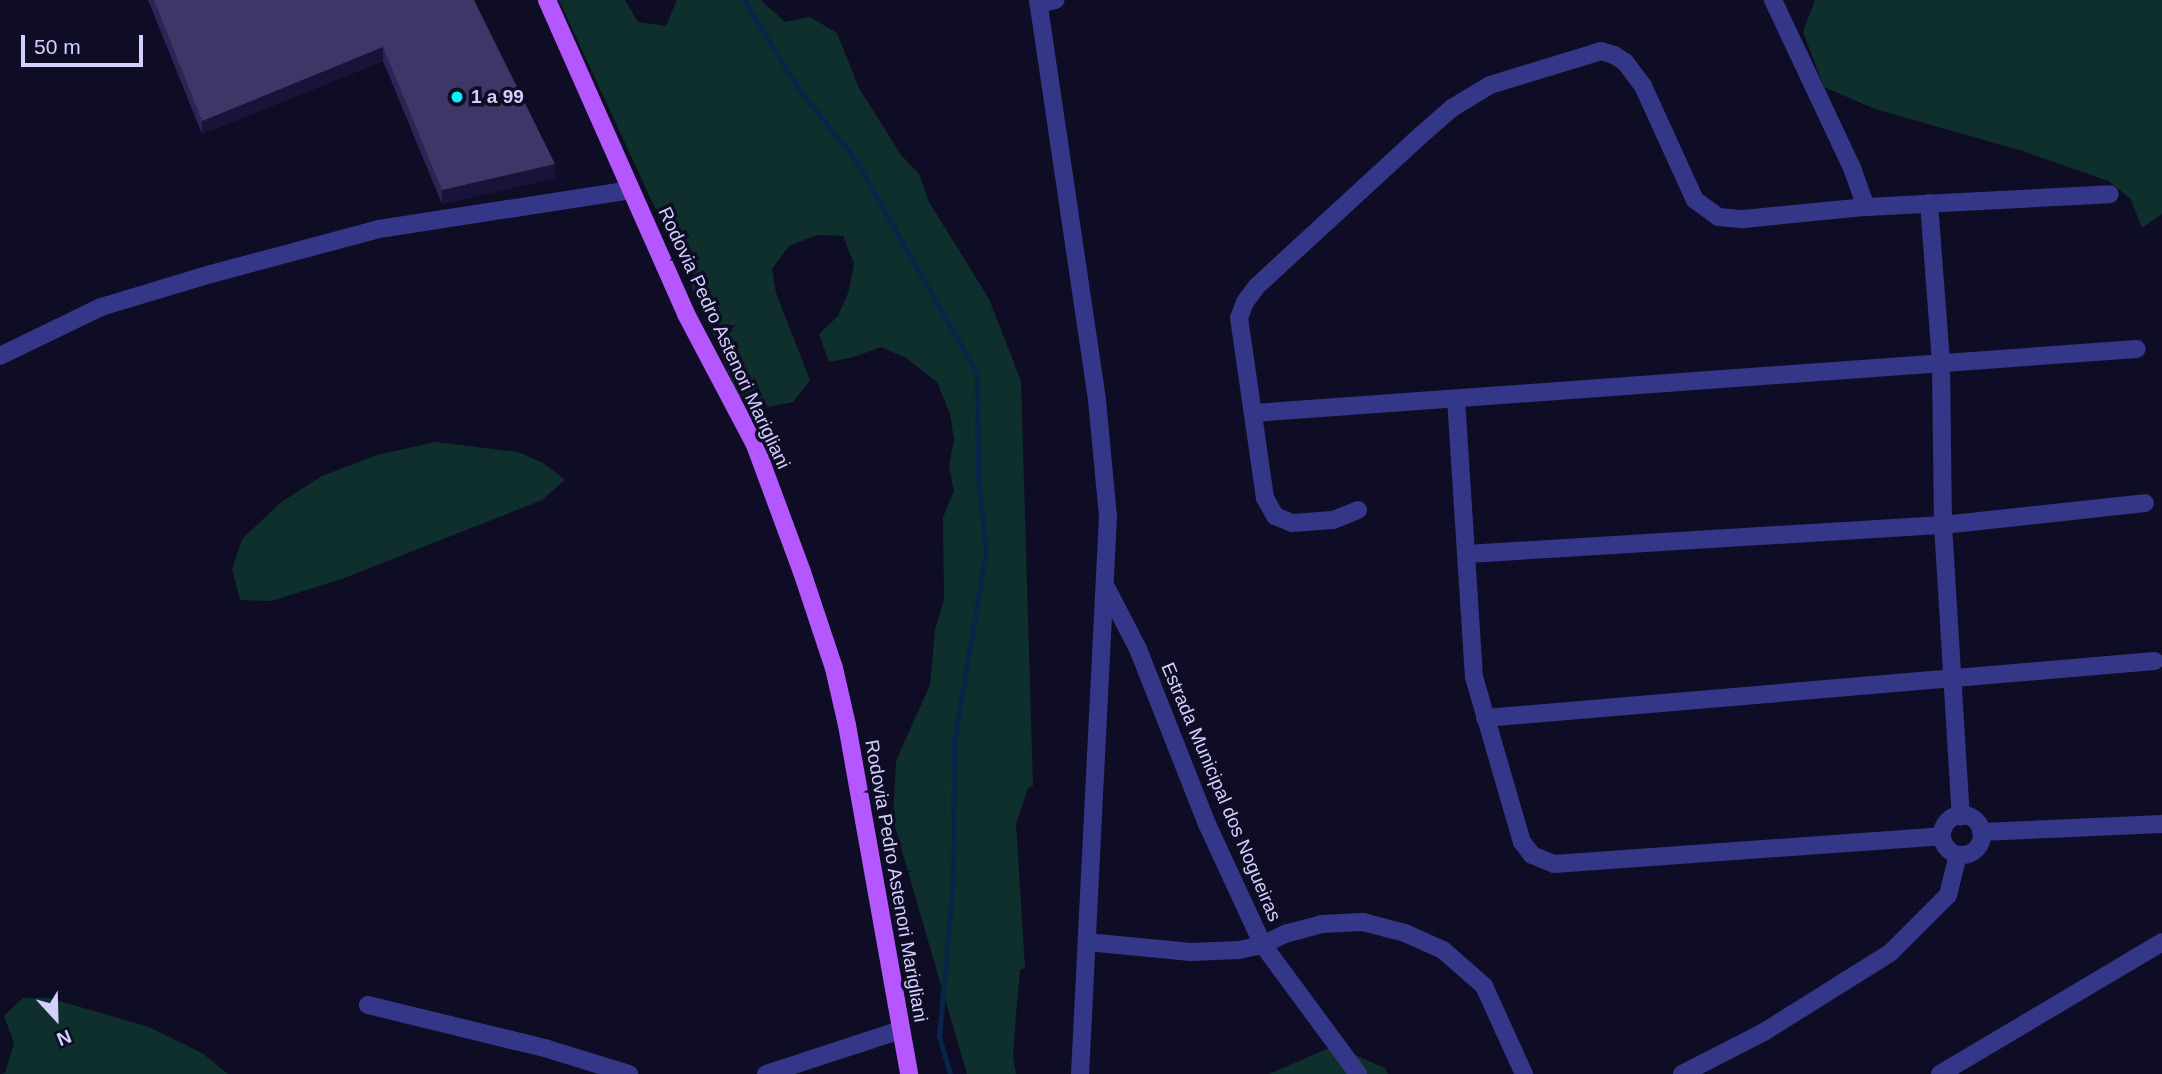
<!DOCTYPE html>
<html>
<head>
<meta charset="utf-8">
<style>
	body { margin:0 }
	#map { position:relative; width:2162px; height:1074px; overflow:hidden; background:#0f0d25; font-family:Helvetica,sans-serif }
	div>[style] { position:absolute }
	.green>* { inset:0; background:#0f2f2c }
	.stream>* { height:5px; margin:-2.5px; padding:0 2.5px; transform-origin:2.5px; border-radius:2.5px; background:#082448 }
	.minor>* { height:18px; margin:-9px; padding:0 9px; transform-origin:9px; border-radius:9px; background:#343787 }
	.minor>.ring { margin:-9px; padding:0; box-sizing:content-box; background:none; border:18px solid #343787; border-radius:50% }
	.major>* { height:18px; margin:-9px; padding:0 9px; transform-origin:9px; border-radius:9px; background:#b557ff }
	.wall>* { inset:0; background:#2b2454 }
	.shaded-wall>* { inset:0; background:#181339 }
	.building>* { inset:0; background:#3d3666 }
	.dots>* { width:19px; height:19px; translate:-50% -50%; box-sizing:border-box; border:4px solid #0f0d25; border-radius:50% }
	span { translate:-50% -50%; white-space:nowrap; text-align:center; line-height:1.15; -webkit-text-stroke:7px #0f0d25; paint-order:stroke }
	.poi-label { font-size:19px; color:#d3d0ff; font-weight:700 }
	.left { translate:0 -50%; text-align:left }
	.street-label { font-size:19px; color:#d3d0ff }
	.north { position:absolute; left:21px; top:983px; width:70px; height:70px; -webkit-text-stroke:5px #0f0d25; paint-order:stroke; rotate:158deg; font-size:19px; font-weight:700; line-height:28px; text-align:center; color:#d3d0ff }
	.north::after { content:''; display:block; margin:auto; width:24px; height:32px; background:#d3d0ff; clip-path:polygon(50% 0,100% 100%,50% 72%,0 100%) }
	.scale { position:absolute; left:21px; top:35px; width:122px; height:32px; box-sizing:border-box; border:4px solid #d3d0ff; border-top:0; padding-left:9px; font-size:21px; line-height:24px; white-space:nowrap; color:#d3d0ff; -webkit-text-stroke:5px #0f0d25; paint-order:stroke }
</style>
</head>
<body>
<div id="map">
	<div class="green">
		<div style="clip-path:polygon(559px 0,625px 0,638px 22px,666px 26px,677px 0,761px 0,785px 22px,810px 17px,837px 33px,859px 88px,901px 155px,919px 174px,929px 202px,989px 299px,1021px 381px,1033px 786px,1028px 788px,1016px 824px,1025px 968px,1020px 970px,1017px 1002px,1013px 1056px,1016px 1074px,967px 1074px,893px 820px,896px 761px,930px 685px,935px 630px,944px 600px,943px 517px,954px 491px,949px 467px,954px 439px,950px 414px,937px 382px,906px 358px,881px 347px,854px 357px,829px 362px,819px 334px,838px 316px,849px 291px,854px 263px,843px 236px,817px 235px,789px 246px,772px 269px,776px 293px,810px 380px,793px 402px,768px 407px,738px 397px,715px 338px)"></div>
		<div style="clip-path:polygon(1815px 0,2162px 0,2162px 214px,2142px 228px,2130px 198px,2108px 181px,2023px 151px,1875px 109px,1824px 87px,1803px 32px)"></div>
		<div style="clip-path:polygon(435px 442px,518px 452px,543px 463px,565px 480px,542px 500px,342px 579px,271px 601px,240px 600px,232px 569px,242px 539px,280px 503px,322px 476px,377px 455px)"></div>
		<div style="clip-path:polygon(23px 998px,49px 998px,149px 1027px,202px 1053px,228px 1074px,0 1074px,5px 1073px,14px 1043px,4px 1016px)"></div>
		<div style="clip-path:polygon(1334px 1046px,1385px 1068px,1388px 1074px,1269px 1074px)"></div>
	</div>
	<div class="stream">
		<div style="left:744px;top:0;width:107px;rotate:58.4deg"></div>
		<div style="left:800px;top:91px;width:87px;rotate:51deg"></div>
		<div style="left:855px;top:159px;width:247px;rotate:60.4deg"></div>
		<div style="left:977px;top:374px;width:102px;rotate:89.4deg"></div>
		<div style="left:978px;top:476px;width:76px;rotate:84deg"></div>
		<div style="left:986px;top:552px;width:194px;rotate:99.5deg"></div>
		<div style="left:954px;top:743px;width:137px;rotate:90.4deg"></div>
		<div style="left:953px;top:880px;width:157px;rotate:95.1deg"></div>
		<div style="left:939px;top:1036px;width:40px;rotate:74deg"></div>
	</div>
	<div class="minor">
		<div style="left:1038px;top:0;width:404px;rotate:81.6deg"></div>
		<div style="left:1097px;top:400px;width:117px;rotate:84.6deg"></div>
		<div style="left:1108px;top:516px;width:559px;rotate:92.87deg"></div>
		<div style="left:1773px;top:0;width:186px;rotate:64.8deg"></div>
		<div style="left:1852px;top:168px;width:41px;rotate:70.3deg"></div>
		<div style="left:1038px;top:4px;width:18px;rotate:-13deg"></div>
		<div style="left:1929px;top:203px;width:160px;rotate:85.7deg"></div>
		<div style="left:1941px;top:363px;width:162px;rotate:89.3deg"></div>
		<div style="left:1943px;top:525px;width:292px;rotate:86.5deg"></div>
		<div style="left:0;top:356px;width:112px;rotate:-25.9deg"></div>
		<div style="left:101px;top:307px;width:115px;rotate:-16.7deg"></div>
		<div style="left:211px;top:274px;width:174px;rotate:-15deg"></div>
		<div style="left:379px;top:229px;width:255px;rotate:-8.8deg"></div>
		<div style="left:1456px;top:399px;width:279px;rotate:86.3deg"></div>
		<div style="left:1474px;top:677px;width:172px;rotate:73.8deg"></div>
		<div style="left:1522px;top:842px;width:16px;rotate:52deg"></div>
		<div style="left:1532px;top:855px;width:24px;rotate:22deg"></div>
		<div style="left:1554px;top:864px;width:389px;rotate:-4.1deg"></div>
		<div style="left:1254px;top:413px;width:885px;rotate:-4.15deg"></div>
		<div style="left:1358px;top:510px;width:27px;rotate:158deg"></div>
		<div style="left:1333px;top:520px;width:41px;rotate:175.8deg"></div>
		<div style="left:1292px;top:523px;width:18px;rotate:-158deg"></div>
		<div style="left:1275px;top:516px;width:21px;rotate:-119deg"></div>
		<div style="left:1265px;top:498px;width:182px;rotate:-98.2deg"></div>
		<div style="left:1239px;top:318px;width:17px;rotate:-69deg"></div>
		<div style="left:1245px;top:302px;width:20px;rotate:-53deg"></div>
		<div style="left:1257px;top:286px;width:222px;rotate:-42.6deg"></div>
		<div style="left:1420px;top:136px;width:43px;rotate:-41.2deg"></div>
		<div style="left:1452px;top:108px;width:44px;rotate:-31.2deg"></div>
		<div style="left:1490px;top:85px;width:116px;rotate:-17deg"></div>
		<div style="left:1601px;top:51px;width:14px;rotate:17deg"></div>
		<div style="left:1614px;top:55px;width:13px;rotate:32deg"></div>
		<div style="left:1625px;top:62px;width:30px;rotate:53deg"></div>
		<div style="left:1643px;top:86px;width:125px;rotate:65.5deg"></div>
		<div style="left:1695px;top:200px;width:29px;rotate:36deg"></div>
		<div style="left:1718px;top:217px;width:25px;rotate:5deg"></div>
		<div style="left:1743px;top:219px;width:124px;rotate:-5.6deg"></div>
		<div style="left:1866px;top:207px;width:244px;rotate:-3deg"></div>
		<div style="left:1467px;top:554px;width:477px;rotate:-3.5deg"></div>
		<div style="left:1943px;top:525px;width:203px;rotate:-6.2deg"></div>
		<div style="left:1107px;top:589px;width:68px;rotate:62.7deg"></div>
		<div style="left:1138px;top:649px;width:188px;rotate:68.5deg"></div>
		<div style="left:1207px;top:824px;width:133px;rotate:65.2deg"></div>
		<div style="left:1263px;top:945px;width:160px;rotate:53.6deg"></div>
		<div style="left:1485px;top:718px;width:672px;rotate:-4.86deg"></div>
		<div class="ring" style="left:1942px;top:815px;width:22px;height:22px"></div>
		<div style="left:1981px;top:832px;width:181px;rotate:-2.5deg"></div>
		<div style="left:1087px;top:942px;width:104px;rotate:5.5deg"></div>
		<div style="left:1191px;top:952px;width:48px;rotate:-2.4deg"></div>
		<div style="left:1239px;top:950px;width:25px;rotate:-12deg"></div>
		<div style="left:1263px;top:945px;width:25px;rotate:-27deg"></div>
		<div style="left:1285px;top:934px;width:38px;rotate:-15deg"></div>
		<div style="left:1322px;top:924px;width:41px;rotate:-2.8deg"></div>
		<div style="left:1363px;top:922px;width:43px;rotate:14.7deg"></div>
		<div style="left:1405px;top:933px;width:42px;rotate:24.1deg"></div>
		<div style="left:1443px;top:950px;width:55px;rotate:41.3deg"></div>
		<div style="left:1484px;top:986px;width:97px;rotate:65.6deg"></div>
		<div style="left:368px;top:1005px;width:185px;rotate:13.7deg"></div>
		<div style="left:548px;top:1049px;width:85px;rotate:17.2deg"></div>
		<div style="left:766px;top:1074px;width:142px;rotate:-18.1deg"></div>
		<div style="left:1682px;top:1074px;width:92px;rotate:-27.1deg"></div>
		<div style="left:1764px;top:1032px;width:149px;rotate:-32.1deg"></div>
		<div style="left:1890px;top:953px;width:82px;rotate:-45deg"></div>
		<div style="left:1948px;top:895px;width:41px;rotate:-76deg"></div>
		<div style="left:1940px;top:1074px;width:258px;rotate:-30.7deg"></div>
	</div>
	<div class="major">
		<div style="left:547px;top:0;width:343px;rotate:66.1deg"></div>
		<div style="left:686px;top:314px;width:148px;rotate:62.2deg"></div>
		<div style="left:755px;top:445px;width:135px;rotate:69.7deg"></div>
		<div style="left:802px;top:572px;width:101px;rotate:71.6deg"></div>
		<div style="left:834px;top:668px;width:58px;rotate:77.2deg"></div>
		<div style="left:847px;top:725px;width:354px;rotate:79.9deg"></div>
	</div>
	<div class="wall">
		<div style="clip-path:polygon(148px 0,474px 0,555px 178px,442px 204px,383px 61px,202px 134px)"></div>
	</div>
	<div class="shaded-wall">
		<div style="clip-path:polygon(383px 47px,383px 61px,202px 134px,202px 121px)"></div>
		<div style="clip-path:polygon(555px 164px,555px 178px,442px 204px,442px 190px)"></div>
	</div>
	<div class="building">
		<div style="clip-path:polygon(154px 0,474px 0,555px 164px,442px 190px,383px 47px,202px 121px)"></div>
	</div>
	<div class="dots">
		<div style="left:457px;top:97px;background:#00f3fb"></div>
	</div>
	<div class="poi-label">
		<span class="left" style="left:471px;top:97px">1 a 99</span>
	</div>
	<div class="street-label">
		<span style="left:724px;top:338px;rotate:65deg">Rodovia Pedro Astenori Marigliani</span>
		<span style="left:1221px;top:792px;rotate:67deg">Estrada Municipal dos Nogueiras</span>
		<span style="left:896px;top:881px;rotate:80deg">Rodovia Pedro Astenori Marigliani</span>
	</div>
	<div class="north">N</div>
	<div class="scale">50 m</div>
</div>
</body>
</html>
